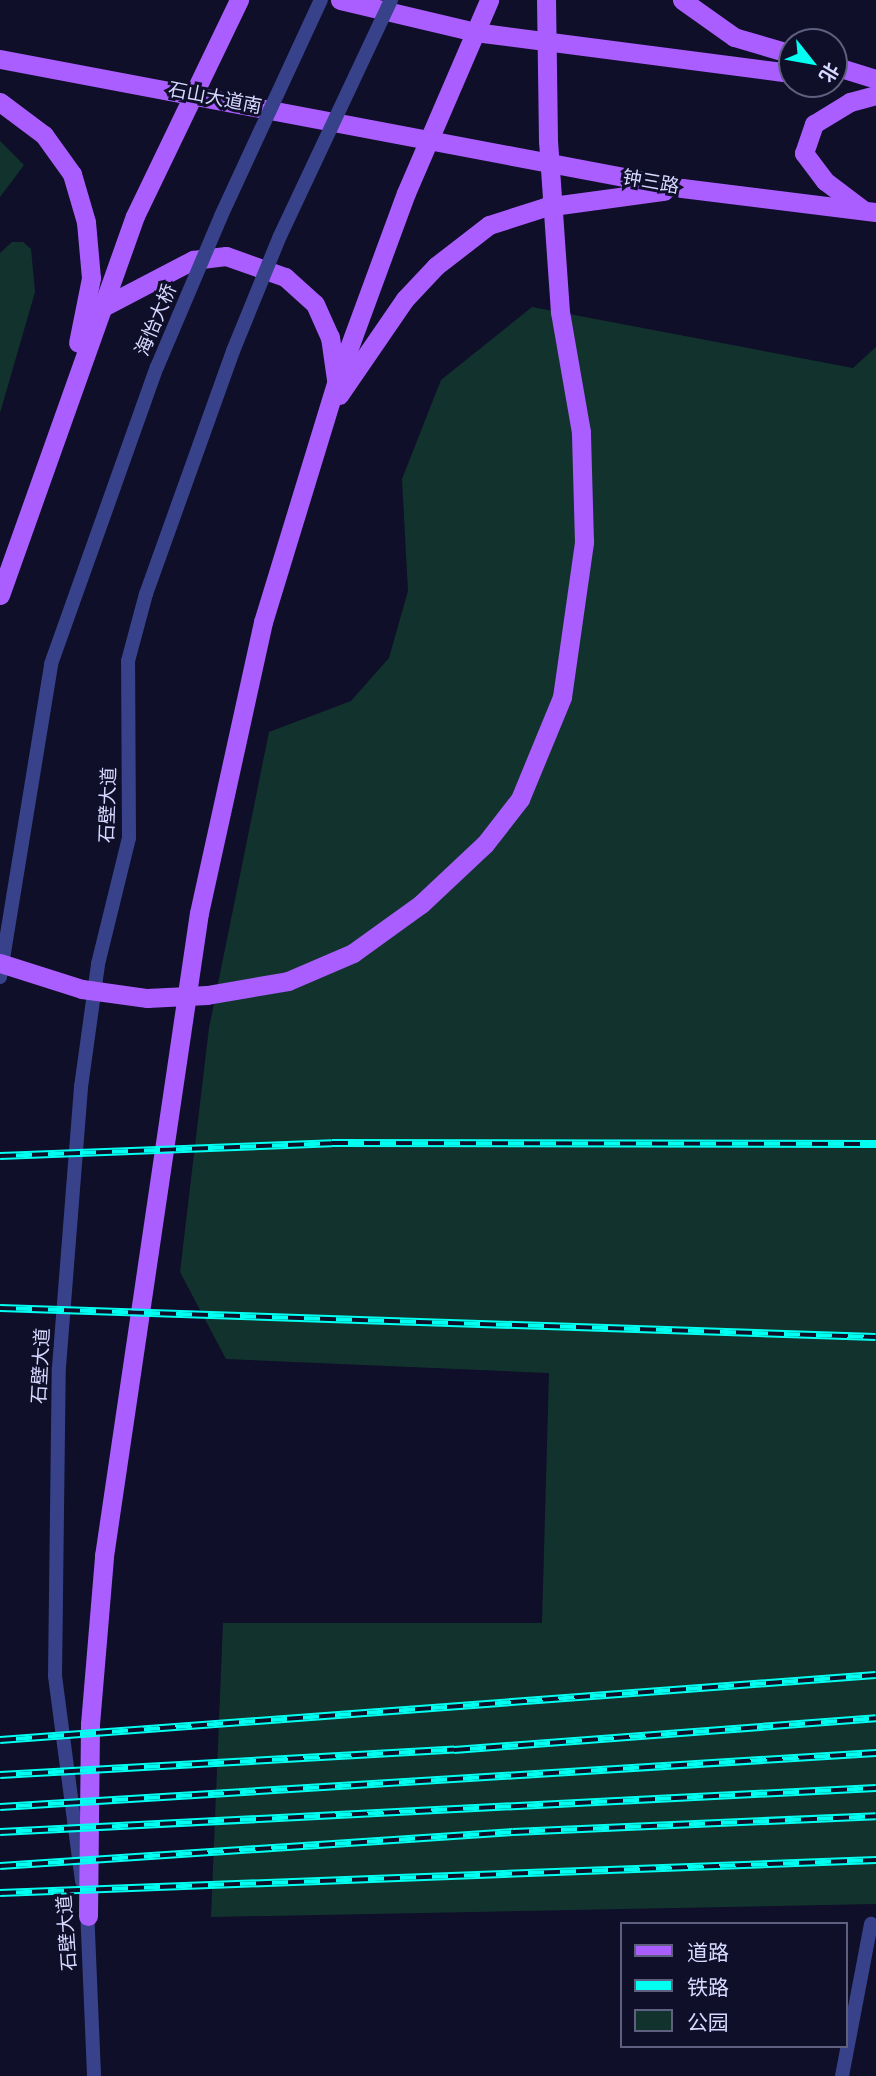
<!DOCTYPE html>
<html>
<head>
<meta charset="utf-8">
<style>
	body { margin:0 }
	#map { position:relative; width:876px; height:2076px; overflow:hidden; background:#0f0f29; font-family:"Asap Condensed","Noto Sans SC",sans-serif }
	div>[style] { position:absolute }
	.green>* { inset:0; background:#12332d }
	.minor>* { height:14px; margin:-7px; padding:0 7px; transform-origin:7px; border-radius:7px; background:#38428a }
	.tertiary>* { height:14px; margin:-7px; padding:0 7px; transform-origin:7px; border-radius:7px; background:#38428a }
	.primary>* { height:19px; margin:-9.5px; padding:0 9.5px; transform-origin:9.5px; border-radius:9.5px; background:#aa5eff }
	.rail>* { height:8px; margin-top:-4px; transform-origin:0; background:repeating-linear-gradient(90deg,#0f0f29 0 16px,#03fff1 0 32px); box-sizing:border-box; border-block:2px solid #03fff1 }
	.tertiary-bridge>* { height:14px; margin:-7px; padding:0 7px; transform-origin:7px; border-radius:7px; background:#38428a }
	.primary-bridge>* { height:19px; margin:-9.5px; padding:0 9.5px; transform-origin:9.5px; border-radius:9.5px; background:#aa5eff }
	span { translate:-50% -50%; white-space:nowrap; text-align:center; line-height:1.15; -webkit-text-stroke:6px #0f0f29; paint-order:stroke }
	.street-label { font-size:19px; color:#d7d8ff }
	.legend { position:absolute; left:620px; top:1922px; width:228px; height:126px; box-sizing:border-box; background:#0f0f29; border:2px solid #5f5f7f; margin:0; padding:9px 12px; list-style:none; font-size:21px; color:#d7d8ff }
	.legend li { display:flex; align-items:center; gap:14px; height:35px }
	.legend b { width:35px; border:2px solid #5f5f7f }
	.north { position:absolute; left:778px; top:28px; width:70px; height:70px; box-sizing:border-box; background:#0f0f29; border:2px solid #5f5f7f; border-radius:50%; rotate:121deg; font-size:19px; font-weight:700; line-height:28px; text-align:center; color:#d7d8ff }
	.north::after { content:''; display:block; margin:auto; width:24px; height:32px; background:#03fff1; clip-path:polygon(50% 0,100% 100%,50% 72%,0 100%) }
</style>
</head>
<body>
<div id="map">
	<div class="green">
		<div style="clip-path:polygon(0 141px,24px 165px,0 197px)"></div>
		<div style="clip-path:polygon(12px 242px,23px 242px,31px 249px,35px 292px,0 413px,0 253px)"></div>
		<div style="clip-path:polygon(532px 307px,853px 368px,876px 347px,876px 1904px,211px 1917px,223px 1623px,542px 1623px,549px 1373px,226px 1359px,180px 1272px,209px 1028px,269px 732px,351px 701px,389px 658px,408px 591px,402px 479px,441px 380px)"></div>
	</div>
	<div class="minor">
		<div style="left:842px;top:2076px;width:155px;rotate:-79.2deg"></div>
	</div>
	<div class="tertiary">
		<div style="left:0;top:977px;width:317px;rotate:-80.7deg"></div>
		<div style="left:82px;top:1881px;width:207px;rotate:-97.5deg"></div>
		<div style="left:55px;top:1676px;width:309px;rotate:-89.3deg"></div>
		<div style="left:59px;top:1367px;width:281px;rotate:-85.5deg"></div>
		<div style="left:81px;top:1087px;width:124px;rotate:-82.1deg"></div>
		<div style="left:98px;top:964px;width:130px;rotate:-76.2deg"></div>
		<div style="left:129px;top:838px;width:177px;rotate:-90.3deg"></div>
		<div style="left:87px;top:1908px;width:168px;rotate:87.6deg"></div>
	</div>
	<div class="primary">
		<div style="left:340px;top:0;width:139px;rotate:13.3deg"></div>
		<div style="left:475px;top:32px;width:320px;rotate:7.4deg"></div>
		<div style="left:682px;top:0;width:64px;rotate:35.4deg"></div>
		<div style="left:734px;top:37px;width:60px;rotate:16.3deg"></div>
		<div style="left:0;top:59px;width:694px;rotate:10.71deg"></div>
		<div style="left:682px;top:188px;width:195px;rotate:7.1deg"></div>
		<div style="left:834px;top:66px;width:44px;rotate:17.2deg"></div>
		<div style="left:0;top:102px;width:55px;rotate:36.9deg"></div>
		<div style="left:44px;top:135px;width:48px;rotate:54.3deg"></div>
		<div style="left:72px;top:174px;width:50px;rotate:73.7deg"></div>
		<div style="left:86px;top:222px;width:56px;rotate:84.9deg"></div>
		<div style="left:91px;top:278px;width:66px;rotate:101.3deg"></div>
		<div style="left:862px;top:209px;width:46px;rotate:-142.9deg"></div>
		<div style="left:825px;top:181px;width:35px;rotate:-127deg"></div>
		<div style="left:804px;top:153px;width:31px;rotate:-71deg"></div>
		<div style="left:814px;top:124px;width:42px;rotate:-31.4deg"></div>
		<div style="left:850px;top:102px;width:27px;rotate:-15deg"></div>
		<div style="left:101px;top:308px;width:104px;rotate:-27.6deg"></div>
		<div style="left:193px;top:260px;width:33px;rotate:-7deg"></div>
		<div style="left:226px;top:256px;width:63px;rotate:19.6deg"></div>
		<div style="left:285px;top:277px;width:40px;rotate:42deg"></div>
		<div style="left:315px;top:304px;width:36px;rotate:66deg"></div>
		<div style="left:330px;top:337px;width:42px;rotate:81.9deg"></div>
		<div style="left:339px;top:395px;width:116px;rotate:-55.5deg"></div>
		<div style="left:405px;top:299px;width:45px;rotate:-46.8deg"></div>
		<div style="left:436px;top:266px;width:67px;rotate:-37.7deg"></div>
		<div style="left:489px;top:225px;width:59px;rotate:-17.8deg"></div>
		<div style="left:545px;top:207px;width:120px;rotate:-7.7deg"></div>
		<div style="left:0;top:595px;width:402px;rotate:-70.4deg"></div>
		<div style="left:135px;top:216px;width:240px;rotate:-64.3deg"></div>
		<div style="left:88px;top:1916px;width:192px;rotate:-89.4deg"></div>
		<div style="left:90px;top:1724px;width:169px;rotate:-85.2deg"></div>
		<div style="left:104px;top:1556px;width:650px;rotate:-81.6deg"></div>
		<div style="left:199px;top:913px;width:298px;rotate:-77.6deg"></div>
		<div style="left:263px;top:622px;width:250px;rotate:-73deg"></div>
		<div style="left:336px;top:383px;width:202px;rotate:-69.8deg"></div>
		<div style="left:406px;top:193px;width:210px;rotate:-66.7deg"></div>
	</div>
	<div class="rail">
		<div style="left:0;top:1156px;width:332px;rotate:-2.2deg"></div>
		<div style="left:332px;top:1143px;width:544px;rotate:0.11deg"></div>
		<div style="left:0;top:1308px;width:876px;rotate:1.9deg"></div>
		<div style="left:0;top:1740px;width:878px;rotate:-4.24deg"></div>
		<div style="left:0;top:1775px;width:455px;rotate:-3.2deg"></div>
		<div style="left:454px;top:1750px;width:423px;rotate:-4.3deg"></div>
		<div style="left:0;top:1807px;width:878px;rotate:-3.53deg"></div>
		<div style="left:0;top:1832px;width:877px;rotate:-2.88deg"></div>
		<div style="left:0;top:1866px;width:514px;rotate:-3.79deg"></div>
		<div style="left:513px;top:1832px;width:363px;rotate:-2.5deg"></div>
		<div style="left:0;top:1893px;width:877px;rotate:-2.16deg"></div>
	</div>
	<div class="tertiary-bridge">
		<div style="left:128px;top:661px;width:69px;rotate:-75deg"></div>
		<div style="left:146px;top:594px;width:258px;rotate:-70.3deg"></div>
		<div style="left:233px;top:351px;width:124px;rotate:-67.8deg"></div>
		<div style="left:280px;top:236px;width:261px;rotate:-64.8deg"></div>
		<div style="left:51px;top:664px;width:315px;rotate:-70.4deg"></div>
		<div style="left:157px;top:367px;width:164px;rotate:-67deg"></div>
		<div style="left:221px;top:216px;width:238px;rotate:-65.2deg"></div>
	</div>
	<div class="primary-bridge">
		<div style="left:0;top:963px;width:86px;rotate:17.6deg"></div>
		<div style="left:82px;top:989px;width:66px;rotate:7.9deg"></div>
		<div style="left:147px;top:998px;width:60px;rotate:-2.9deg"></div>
		<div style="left:207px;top:995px;width:82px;rotate:-9.8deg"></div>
		<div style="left:288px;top:981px;width:71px;rotate:-23.3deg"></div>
		<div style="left:353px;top:953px;width:84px;rotate:-35.8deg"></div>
		<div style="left:421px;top:904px;width:88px;rotate:-43.2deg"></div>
		<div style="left:485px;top:844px;width:57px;rotate:-52.1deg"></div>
		<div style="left:520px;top:799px;width:110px;rotate:-67.6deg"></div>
		<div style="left:562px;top:697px;width:157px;rotate:-81.9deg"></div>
		<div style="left:584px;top:542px;width:110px;rotate:-91.6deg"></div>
		<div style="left:581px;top:432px;width:122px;rotate:-99.9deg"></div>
		<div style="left:560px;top:312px;width:171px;rotate:-94deg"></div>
		<div style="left:548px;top:141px;width:141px;rotate:-90.8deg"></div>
	</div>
	<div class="street-label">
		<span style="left:215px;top:98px;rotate:11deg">石山大道南</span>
		<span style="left:651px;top:182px;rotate:10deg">钟三路</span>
		<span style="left:156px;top:320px;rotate:-67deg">海怡大桥</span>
		<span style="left:108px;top:805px;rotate:-88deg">石壁大道</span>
		<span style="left:41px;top:1366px;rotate:-87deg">石壁大道</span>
		<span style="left:67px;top:1933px;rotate:-94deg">石壁大道</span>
	</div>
	<ul class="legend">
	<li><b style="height:9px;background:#aa5eff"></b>道路</li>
	<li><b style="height:9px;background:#03fff1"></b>铁路</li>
	<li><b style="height:19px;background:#12332d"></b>公园</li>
	</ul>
	<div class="north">北</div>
</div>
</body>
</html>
